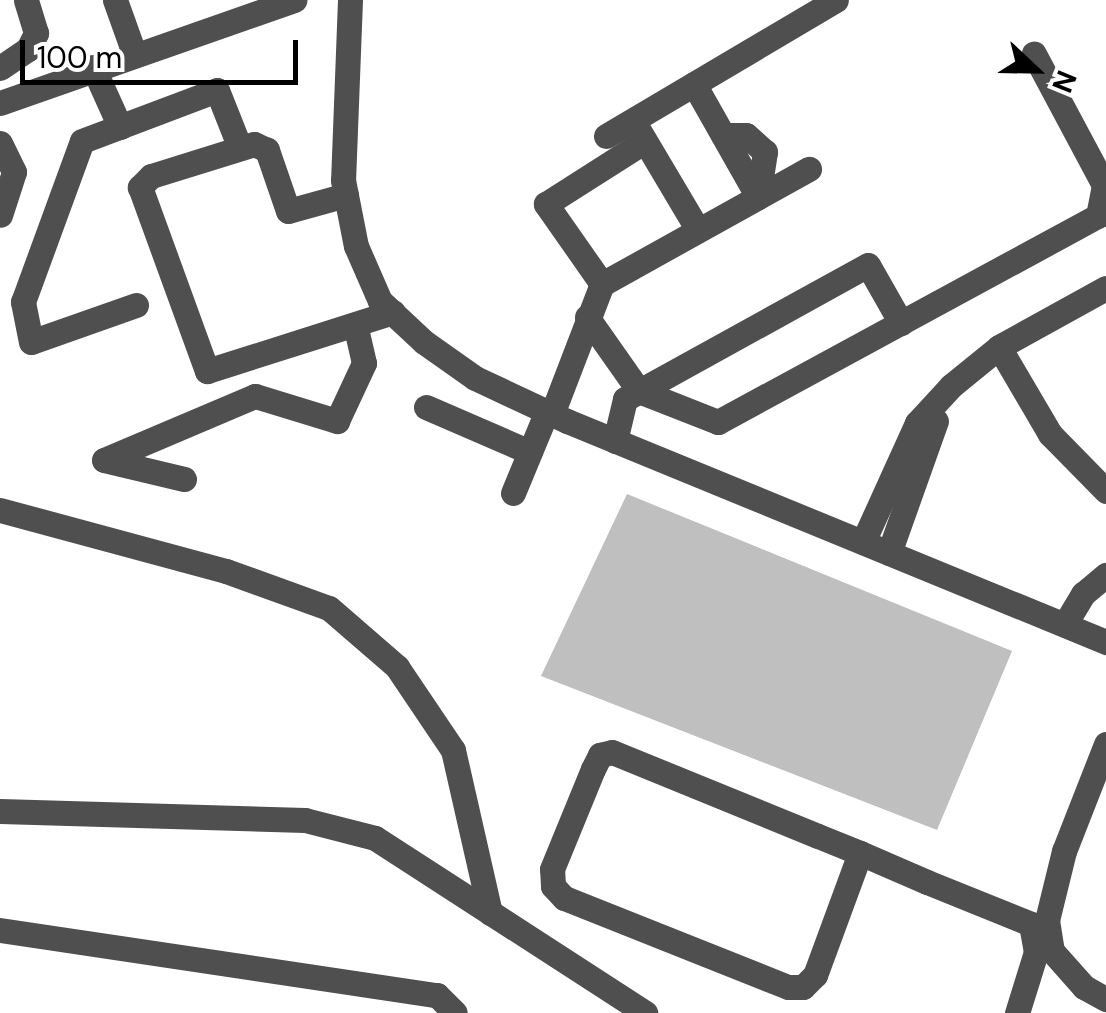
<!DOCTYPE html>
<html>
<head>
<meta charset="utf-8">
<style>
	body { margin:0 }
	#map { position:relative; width:1106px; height:1013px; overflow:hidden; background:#fff; font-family:"DM Sans",sans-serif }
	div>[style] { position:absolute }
	.building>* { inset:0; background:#bfbfbf }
	.minor>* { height:25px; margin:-12.5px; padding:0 12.5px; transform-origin:12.5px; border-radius:12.5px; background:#4f4f4f }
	span { translate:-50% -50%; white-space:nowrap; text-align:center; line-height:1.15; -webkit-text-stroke:8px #fff; paint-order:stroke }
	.north { position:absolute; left:986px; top:20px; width:100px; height:100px; -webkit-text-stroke:8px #fff; paint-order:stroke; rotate:112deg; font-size:28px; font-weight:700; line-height:40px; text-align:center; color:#000 }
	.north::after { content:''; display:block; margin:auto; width:35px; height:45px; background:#000; clip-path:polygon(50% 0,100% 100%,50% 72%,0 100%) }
	.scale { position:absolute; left:20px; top:40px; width:278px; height:45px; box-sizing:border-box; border:5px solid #000; border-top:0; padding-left:12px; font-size:30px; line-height:35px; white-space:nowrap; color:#000; -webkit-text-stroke:8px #fff; paint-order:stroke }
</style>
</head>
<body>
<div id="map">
	<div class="building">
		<div style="clip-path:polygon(627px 494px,1012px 651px,937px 830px,541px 676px)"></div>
	</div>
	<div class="minor">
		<div style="left:115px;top:0;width:56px;rotate:70.3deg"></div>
		<div style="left:350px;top:0;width:180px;rotate:92.2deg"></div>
		<div style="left:343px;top:180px;width:67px;rotate:78.9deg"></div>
		<div style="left:356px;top:246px;width:60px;rotate:66.4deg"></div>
		<div style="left:380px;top:301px;width:60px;rotate:43deg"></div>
		<div style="left:424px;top:342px;width:62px;rotate:35.2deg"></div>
		<div style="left:475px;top:378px;width:102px;rotate:25.1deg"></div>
		<div style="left:567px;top:421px;width:583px;rotate:22.29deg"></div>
		<div style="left:93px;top:67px;width:66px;rotate:65.8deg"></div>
		<div style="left:0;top:68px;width:34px;rotate:-34deg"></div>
		<div style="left:28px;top:49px;width:18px;rotate:-63deg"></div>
		<div style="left:36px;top:33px;width:34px;rotate:-107deg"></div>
		<div style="left:694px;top:84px;width:130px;rotate:60.5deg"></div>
		<div style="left:758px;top:197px;width:46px;rotate:-81.2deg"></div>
		<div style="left:765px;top:152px;width:25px;rotate:-138deg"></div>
		<div style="left:746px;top:135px;width:23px;rotate:180deg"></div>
		<div style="left:0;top:103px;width:312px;rotate:-19.3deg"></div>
		<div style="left:638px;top:129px;width:117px;rotate:59.3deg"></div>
		<div style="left:606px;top:136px;width:267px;rotate:-30.6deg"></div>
		<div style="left:0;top:143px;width:32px;rotate:64deg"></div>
		<div style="left:14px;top:172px;width:45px;rotate:108deg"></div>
		<div style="left:346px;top:195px;width:60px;rotate:164.6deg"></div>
		<div style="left:288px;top:211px;width:65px;rotate:-109deg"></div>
		<div style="left:267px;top:150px;width:14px;rotate:-155deg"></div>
		<div style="left:254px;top:144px;width:108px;rotate:162.7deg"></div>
		<div style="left:151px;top:176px;width:16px;rotate:135deg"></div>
		<div style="left:140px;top:187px;width:196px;rotate:70deg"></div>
		<div style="left:207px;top:371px;width:195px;rotate:-17.6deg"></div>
		<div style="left:602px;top:284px;width:98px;rotate:-125deg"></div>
		<div style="left:546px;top:204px;width:117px;rotate:-32.5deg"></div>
		<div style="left:136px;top:305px;width:111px;rotate:160.6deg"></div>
		<div style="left:31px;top:342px;width:41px;rotate:-101.3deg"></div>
		<div style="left:23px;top:302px;width:171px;rotate:-69.9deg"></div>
		<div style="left:82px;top:141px;width:144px;rotate:-20.7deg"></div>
		<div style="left:217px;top:90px;width:62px;rotate:68.4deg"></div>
		<div style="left:587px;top:317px;width:90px;rotate:54.9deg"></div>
		<div style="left:639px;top:391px;width:85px;rotate:21.4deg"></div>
		<div style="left:718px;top:422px;width:432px;rotate:-28.5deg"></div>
		<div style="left:1098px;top:216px;width:32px;rotate:-79deg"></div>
		<div style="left:1104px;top:185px;width:149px;rotate:-118.1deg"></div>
		<div style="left:999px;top:347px;width:101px;rotate:59.6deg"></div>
		<div style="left:1050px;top:434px;width:80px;rotate:45.5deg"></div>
		<div style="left:426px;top:407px;width:113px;rotate:23.4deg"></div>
		<div style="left:552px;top:414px;width:139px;rotate:-69deg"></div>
		<div style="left:602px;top:284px;width:237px;rotate:-29.1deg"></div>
		<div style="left:615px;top:441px;width:43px;rotate:-76.6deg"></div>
		<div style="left:625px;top:399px;width:277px;rotate:-28.9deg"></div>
		<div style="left:868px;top:265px;width:67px;rotate:60.4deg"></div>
		<div style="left:184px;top:479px;width:82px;rotate:-166.6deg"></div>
		<div style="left:104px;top:460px;width:164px;rotate:-23deg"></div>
		<div style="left:255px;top:396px;width:86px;rotate:17deg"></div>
		<div style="left:337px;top:421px;width:64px;rotate:-65deg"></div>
		<div style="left:364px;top:363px;width:39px;rotate:-103deg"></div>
		<div style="left:513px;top:493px;width:89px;rotate:-67.5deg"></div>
		<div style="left:0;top:510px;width:234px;rotate:15.1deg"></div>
		<div style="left:226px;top:571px;width:109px;rotate:19.8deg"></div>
		<div style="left:329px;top:608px;width:90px;rotate:40.9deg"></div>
		<div style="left:397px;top:667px;width:100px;rotate:56deg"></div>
		<div style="left:453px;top:750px;width:167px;rotate:77.2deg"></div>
		<div style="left:863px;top:542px;width:131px;rotate:-65.6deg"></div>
		<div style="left:917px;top:423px;width:50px;rotate:-47.4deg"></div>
		<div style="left:951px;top:386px;width:62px;rotate:-39.1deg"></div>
		<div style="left:999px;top:347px;width:122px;rotate:-28.9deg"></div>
		<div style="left:889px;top:553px;width:140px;rotate:-70.4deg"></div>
		<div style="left:1065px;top:624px;width:35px;rotate:-59deg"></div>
		<div style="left:1083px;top:594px;width:30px;rotate:-40deg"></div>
		<div style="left:1106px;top:744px;width:115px;rotate:111.4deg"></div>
		<div style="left:1064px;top:851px;width:71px;rotate:103.8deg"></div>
		<div style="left:1047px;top:920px;width:31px;rotate:81deg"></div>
		<div style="left:1052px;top:951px;width:48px;rotate:48.4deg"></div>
		<div style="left:1084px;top:987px;width:25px;rotate:29deg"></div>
		<div style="left:0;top:811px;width:305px;rotate:1.7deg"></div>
		<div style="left:305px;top:820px;width:72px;rotate:14.4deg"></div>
		<div style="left:375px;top:838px;width:322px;rotate:32.9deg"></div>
		<div style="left:860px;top:853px;width:130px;rotate:110.2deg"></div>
		<div style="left:815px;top:975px;width:17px;rotate:135deg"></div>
		<div style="left:803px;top:987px;width:15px;rotate:180deg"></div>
		<div style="left:788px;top:987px;width:241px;rotate:-158.3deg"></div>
		<div style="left:564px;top:898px;width:16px;rotate:-133deg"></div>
		<div style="left:553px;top:886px;width:17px;rotate:-93deg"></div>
		<div style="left:552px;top:869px;width:108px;rotate:-67.7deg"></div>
		<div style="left:593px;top:769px;width:16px;rotate:-63deg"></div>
		<div style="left:600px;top:755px;width:12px;rotate:-14deg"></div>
		<div style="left:612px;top:752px;width:222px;rotate:22.2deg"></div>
		<div style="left:818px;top:836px;width:45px;rotate:22deg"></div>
		<div style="left:860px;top:853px;width:73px;rotate:23.4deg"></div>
		<div style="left:927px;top:882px;width:112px;rotate:22deg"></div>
		<div style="left:1031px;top:924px;width:28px;rotate:80deg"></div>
		<div style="left:1036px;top:952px;width:64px;rotate:107.3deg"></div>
		<div style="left:0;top:930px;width:442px;rotate:8.5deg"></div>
		<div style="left:437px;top:995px;width:25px;rotate:45deg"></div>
	</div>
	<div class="north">N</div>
	<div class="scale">100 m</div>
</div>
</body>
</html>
